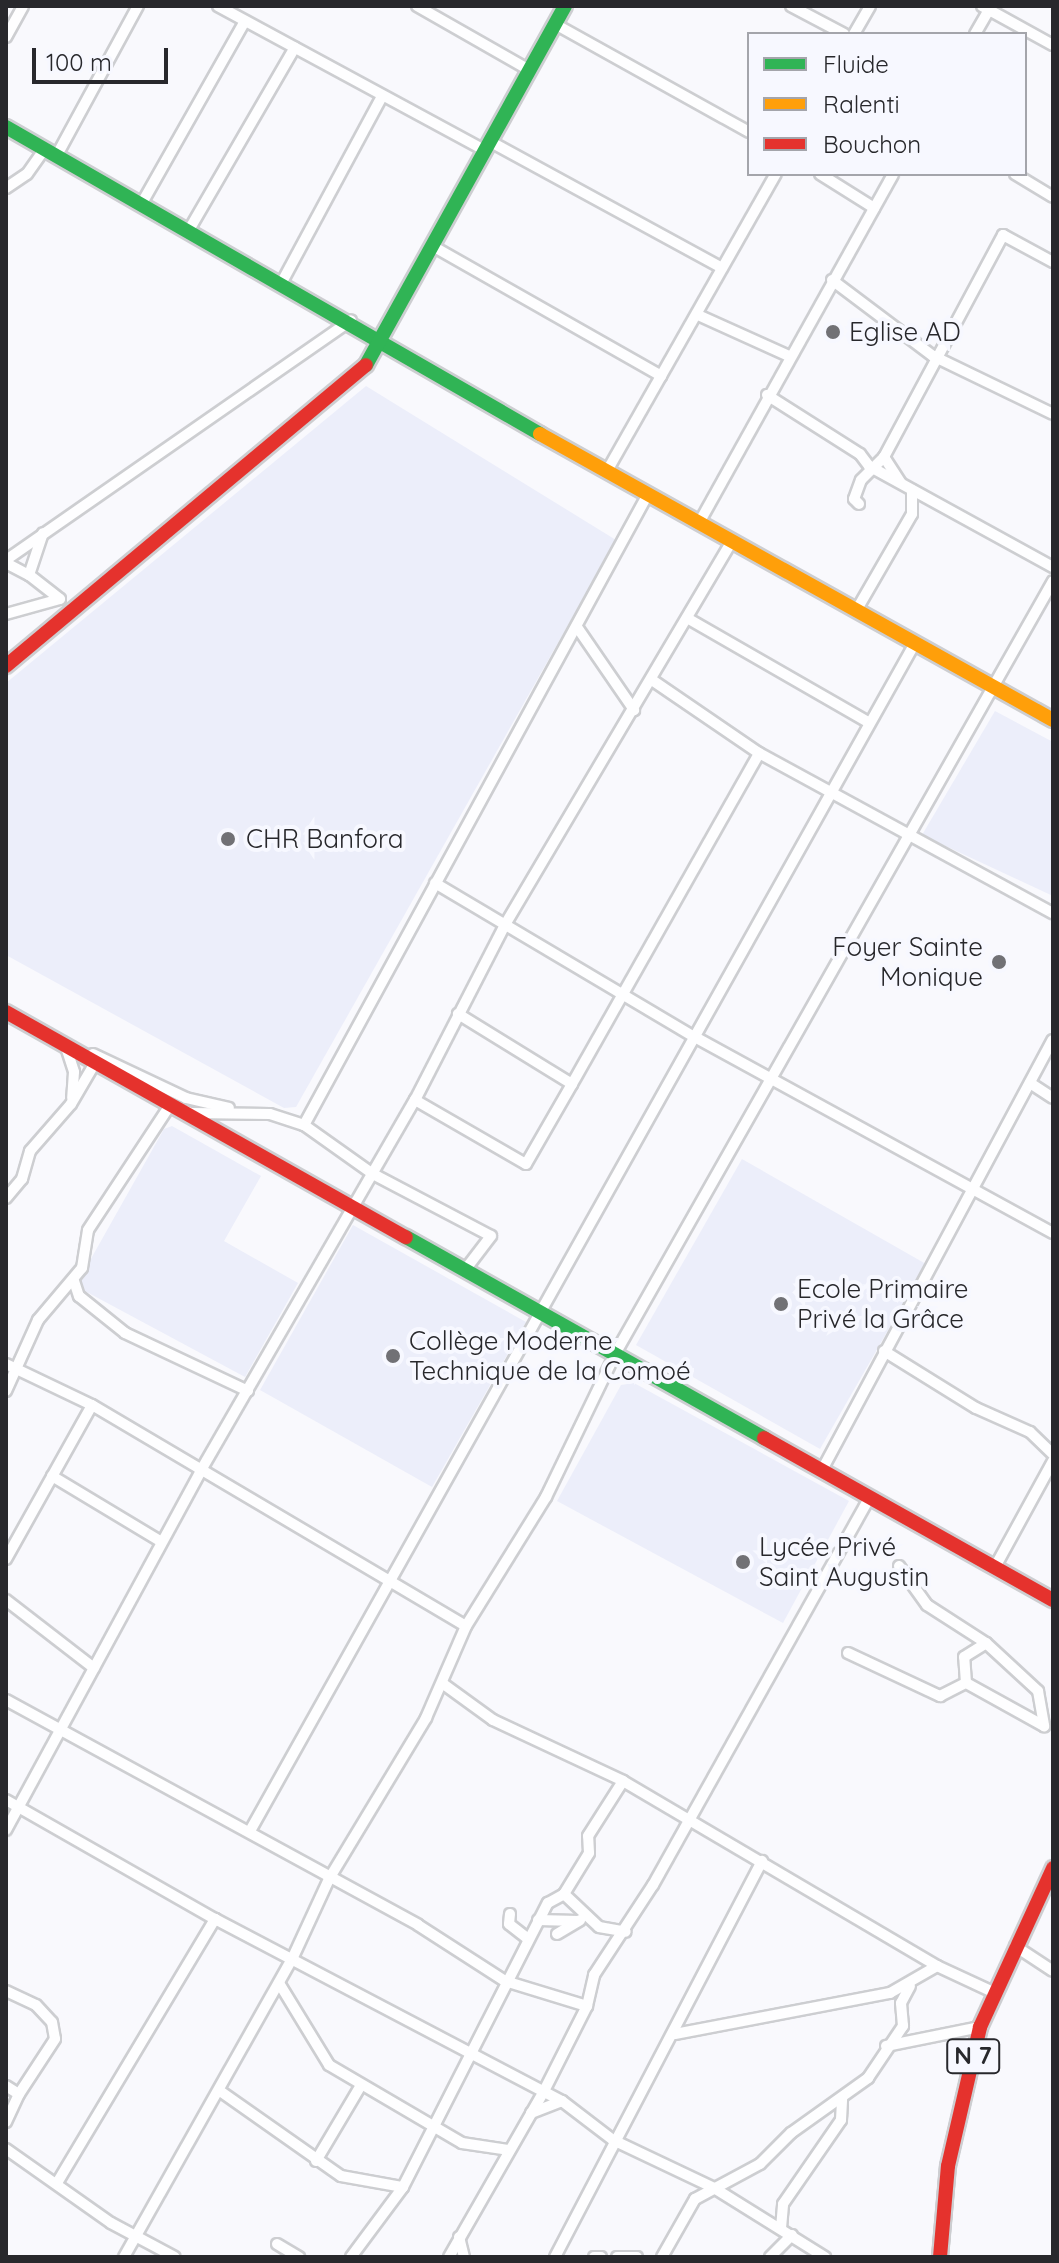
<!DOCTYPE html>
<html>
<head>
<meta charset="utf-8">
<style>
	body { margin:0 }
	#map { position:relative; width:1059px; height:2263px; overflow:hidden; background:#f9f9fd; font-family:Quicksand,sans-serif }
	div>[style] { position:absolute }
	.built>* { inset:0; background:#eceefa }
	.roads { filter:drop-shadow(2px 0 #cdced1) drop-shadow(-2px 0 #cdced1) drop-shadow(0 2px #cdced1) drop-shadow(0 -2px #cdced1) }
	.street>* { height:10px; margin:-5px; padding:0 5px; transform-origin:5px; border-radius:5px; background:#fefeff }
	.fast>* { height:14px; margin:-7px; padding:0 7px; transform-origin:7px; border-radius:7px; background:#30b455 }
	.slow>* { height:14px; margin:-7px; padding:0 7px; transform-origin:7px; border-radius:7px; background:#ff9f0a }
	.jam>* { height:14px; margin:-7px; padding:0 7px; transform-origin:7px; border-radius:7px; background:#e5322d }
	.dots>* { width:22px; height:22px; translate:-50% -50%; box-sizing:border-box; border:4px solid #f7f8ff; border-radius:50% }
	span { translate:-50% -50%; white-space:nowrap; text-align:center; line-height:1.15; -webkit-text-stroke:8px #f7f8ff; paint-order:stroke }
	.shield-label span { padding:2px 6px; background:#f7f8ff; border:2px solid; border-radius:6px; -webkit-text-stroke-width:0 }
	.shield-label { font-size:24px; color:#28282c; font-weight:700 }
	.poi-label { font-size:26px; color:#28282c }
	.left { translate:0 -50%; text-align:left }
	.right { translate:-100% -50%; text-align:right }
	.frame { position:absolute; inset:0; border:8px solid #28282c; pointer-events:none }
	.legend { position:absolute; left:747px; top:32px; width:280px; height:144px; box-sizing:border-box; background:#f7f8ff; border:2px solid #a4a5ab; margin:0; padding:10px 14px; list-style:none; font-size:24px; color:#28282c }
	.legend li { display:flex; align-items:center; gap:16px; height:40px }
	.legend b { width:40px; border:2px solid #a4a5ab }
	.scale { position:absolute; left:32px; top:48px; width:136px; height:36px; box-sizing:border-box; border:4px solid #28282c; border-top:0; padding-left:10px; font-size:24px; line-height:28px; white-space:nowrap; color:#28282c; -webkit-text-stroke:6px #f7f8ff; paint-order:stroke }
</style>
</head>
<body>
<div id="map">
	<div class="built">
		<div style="clip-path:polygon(366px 386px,616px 540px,296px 1107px,284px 1108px,6px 955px,6px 683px)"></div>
		<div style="clip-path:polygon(995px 711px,1053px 742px,1053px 896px,922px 835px)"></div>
		<div style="clip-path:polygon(172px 1126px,261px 1176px,224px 1241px,298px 1283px,245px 1377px,83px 1290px,79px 1280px,164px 1129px)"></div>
		<div style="clip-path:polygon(742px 1159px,926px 1264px,820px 1449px,636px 1345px)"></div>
		<div style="clip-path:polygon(353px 1225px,526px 1322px,432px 1487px,260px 1390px)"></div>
		<div style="clip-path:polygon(634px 1383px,849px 1501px,783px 1623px,557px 1501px,621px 1385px)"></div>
	</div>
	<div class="roads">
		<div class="street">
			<div style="left:218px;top:6px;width:305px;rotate:28.4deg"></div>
			<div style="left:417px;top:6px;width:129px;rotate:29.7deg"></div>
			<div style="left:791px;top:6px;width:60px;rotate:27.8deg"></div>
			<div style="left:982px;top:6px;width:81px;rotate:28.8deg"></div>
			<div style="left:555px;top:24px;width:222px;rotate:29.1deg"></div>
			<div style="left:854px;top:34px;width:32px;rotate:-60deg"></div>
			<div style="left:975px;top:34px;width:32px;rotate:-60deg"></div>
			<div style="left:6px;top:37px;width:35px;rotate:-61deg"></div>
			<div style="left:491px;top:142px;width:263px;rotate:28.6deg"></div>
			<div style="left:57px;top:155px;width:170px;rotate:-61.5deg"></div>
			<div style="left:820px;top:174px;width:64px;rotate:32.2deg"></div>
			<div style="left:1015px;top:174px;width:44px;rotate:31.2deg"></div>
			<div style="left:6px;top:188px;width:25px;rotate:-34deg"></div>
			<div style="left:27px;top:174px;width:32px;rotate:-55deg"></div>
			<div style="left:142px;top:203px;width:209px;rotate:-60.5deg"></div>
			<div style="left:189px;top:230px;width:211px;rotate:-59.9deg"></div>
			<div style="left:436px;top:248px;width:259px;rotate:29.6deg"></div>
			<div style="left:832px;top:280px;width:126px;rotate:37deg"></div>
			<div style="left:933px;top:356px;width:133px;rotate:25.8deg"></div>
			<div style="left:282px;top:282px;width:211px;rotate:-61.7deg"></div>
			<div style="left:698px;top:315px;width:100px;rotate:24.3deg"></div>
			<div style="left:767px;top:395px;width:110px;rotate:32.4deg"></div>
			<div style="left:860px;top:454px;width:15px;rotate:53deg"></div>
			<div style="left:869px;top:466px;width:210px;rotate:28.8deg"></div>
			<div style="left:884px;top:457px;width:30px;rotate:57deg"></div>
			<div style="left:607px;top:471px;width:342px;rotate:-60.4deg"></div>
			<div style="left:859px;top:504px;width:7px;rotate:-135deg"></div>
			<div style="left:854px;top:499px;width:20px;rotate:-70deg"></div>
			<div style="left:861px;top:480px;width:33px;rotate:-45deg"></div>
			<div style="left:884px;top:457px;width:252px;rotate:-61.8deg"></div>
			<div style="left:1003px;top:235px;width:57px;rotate:28.4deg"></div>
			<div style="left:699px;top:523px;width:399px;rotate:-60.9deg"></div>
			<div style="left:6px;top:560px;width:420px;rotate:-34.8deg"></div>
			<div style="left:6px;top:563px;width:26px;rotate:28deg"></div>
			<div style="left:856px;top:611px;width:112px;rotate:-60deg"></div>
			<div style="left:912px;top:514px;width:24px;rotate:-90deg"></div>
			<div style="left:6px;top:614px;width:56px;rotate:-15.5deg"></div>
			<div style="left:60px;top:599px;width:39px;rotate:-142deg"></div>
			<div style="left:29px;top:575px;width:44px;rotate:-71.6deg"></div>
			<div style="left:687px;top:618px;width:209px;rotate:29.9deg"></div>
			<div style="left:577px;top:627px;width:101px;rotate:55.5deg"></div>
			<div style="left:652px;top:680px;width:130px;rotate:34.3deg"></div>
			<div style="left:759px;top:753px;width:335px;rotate:28.6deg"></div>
			<div style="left:435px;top:883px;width:300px;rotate:30.7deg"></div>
			<div style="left:693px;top:1036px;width:410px;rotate:28.7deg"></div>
			<div style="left:66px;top:1047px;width:26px;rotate:72deg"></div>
			<div style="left:74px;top:1072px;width:26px;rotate:94deg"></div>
			<div style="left:93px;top:1054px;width:103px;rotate:25.3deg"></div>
			<div style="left:186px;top:1098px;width:44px;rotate:13.1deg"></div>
			<div style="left:1030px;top:1083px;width:27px;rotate:33deg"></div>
			<div style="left:572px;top:1084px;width:380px;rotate:-60.5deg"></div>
			<div style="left:415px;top:1100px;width:128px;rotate:30deg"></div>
			<div style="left:526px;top:1164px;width:92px;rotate:-60.1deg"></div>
			<div style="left:572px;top:1084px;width:134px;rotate:-148.4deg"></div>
			<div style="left:304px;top:1125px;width:719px;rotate:-61.4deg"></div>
			<div style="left:6px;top:1198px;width:25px;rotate:-50deg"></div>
			<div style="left:22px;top:1179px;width:29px;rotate:-74deg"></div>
			<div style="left:30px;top:1151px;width:62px;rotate:-48.9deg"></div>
			<div style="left:71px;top:1104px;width:48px;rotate:-59.7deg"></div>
			<div style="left:74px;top:1281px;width:16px;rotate:72deg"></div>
			<div style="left:79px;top:1296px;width:59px;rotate:38.8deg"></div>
			<div style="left:125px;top:1333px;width:136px;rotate:25.2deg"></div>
			<div style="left:884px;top:1351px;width:108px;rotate:31.8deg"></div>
			<div style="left:976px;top:1408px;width:59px;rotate:24deg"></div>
			<div style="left:1030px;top:1432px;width:32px;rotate:44deg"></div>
			<div style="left:6px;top:1364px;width:95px;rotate:25.5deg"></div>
			<div style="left:92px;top:1405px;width:434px;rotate:30.6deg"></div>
			<div style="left:6px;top:1391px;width:78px;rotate:-65.7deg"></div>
			<div style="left:38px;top:1320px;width:68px;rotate:-49.8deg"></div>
			<div style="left:82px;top:1268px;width:38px;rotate:-81deg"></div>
			<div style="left:88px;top:1230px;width:149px;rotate:-56.7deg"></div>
			<div style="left:170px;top:1105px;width:22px;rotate:21deg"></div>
			<div style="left:191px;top:1113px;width:79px;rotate:0.7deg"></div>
			<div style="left:270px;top:1114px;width:36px;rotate:18deg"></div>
			<div style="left:304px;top:1125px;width:85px;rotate:35.4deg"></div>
			<div style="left:373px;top:1174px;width:133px;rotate:27.7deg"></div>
			<div style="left:491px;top:1236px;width:43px;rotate:127.4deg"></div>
			<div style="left:822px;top:1470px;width:488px;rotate:-61.8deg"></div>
			<div style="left:52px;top:1476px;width:128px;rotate:31deg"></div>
			<div style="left:6px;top:1559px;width:176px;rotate:-60.8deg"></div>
			<div style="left:899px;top:1566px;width:48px;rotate:54.3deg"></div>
			<div style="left:927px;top:1605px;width:70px;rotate:32.8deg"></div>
			<div style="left:995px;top:1567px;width:121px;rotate:-61.3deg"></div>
			<div style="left:6px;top:1600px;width:111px;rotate:37.7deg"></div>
			<div style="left:986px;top:1643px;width:71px;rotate:42.7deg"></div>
			<div style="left:1038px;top:1691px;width:36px;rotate:80deg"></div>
			<div style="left:1044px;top:1726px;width:89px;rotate:-151.1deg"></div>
			<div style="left:966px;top:1683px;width:26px;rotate:-94deg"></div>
			<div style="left:964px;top:1657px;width:26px;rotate:-32deg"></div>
			<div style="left:848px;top:1653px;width:102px;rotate:25.1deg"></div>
			<div style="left:940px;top:1696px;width:29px;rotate:-27deg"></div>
			<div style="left:442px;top:1683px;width:63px;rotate:36deg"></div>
			<div style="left:493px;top:1720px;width:144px;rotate:25.1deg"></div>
			<div style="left:623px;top:1781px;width:364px;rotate:30.5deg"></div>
			<div style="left:937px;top:1966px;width:62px;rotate:24.9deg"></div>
			<div style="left:6px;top:1700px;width:469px;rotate:28.6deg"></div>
			<div style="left:418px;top:1925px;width:103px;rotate:32.8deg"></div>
			<div style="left:505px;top:1981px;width:86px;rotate:17deg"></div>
			<div style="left:6px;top:1800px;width:241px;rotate:29.7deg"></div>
			<div style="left:215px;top:1919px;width:392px;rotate:27.7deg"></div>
			<div style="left:562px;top:2101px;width:64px;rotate:37.4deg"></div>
			<div style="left:613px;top:2140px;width:112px;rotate:25.4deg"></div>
			<div style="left:714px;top:2188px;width:131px;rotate:31.9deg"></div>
			<div style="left:6px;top:1830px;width:407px;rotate:-61.5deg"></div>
			<div style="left:200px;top:1472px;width:430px;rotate:-60deg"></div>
			<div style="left:415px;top:1100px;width:199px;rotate:-62.8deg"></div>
			<div style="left:506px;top:923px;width:444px;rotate:-59.4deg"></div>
			<div style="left:250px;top:1831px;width:1359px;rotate:-60.76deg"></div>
			<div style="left:564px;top:1894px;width:48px;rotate:43.3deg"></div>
			<div style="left:599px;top:1927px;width:27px;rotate:10deg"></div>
			<div style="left:510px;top:1914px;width:10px;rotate:96deg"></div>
			<div style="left:509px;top:1924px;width:24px;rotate:38deg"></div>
			<div style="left:538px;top:1920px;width:40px;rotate:1.4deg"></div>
			<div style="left:557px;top:1934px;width:27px;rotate:-31deg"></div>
			<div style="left:1015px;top:1946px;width:45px;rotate:33.3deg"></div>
			<div style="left:279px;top:1983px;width:96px;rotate:58.6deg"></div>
			<div style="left:329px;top:2065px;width:154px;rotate:30.4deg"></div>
			<div style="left:462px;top:2143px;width:48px;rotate:8.5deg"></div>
			<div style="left:6px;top:1991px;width:33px;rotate:25deg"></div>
			<div style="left:36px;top:2005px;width:23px;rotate:47deg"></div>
			<div style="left:52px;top:2022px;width:17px;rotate:80deg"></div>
			<div style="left:55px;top:2039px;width:66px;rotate:123.2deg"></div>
			<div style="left:675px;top:2034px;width:219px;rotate:-10.8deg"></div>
			<div style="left:890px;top:1993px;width:54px;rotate:-29.9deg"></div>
			<div style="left:886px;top:2046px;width:96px;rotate:-11.4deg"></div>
			<div style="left:6px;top:2086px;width:15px;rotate:32deg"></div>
			<div style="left:19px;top:2094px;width:31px;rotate:115deg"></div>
			<div style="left:220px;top:2091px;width:148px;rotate:35.1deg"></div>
			<div style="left:341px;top:2176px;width:63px;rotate:10.1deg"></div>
			<div style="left:531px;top:2113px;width:33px;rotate:-21deg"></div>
			<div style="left:6px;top:2149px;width:128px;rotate:35.2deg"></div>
			<div style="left:111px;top:2223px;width:72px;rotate:28deg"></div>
			<div style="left:316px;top:2161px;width:86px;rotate:-59.3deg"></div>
			<div style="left:57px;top:2183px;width:308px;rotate:-59.1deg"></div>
			<div style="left:781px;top:2228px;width:24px;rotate:-85deg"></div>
			<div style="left:783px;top:2204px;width:102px;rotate:-55.4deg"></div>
			<div style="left:841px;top:2120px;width:21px;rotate:-87deg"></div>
			<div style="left:459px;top:2237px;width:21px;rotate:76deg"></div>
			<div style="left:277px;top:2244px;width:26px;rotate:31deg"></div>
			<div style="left:124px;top:2257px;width:344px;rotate:-60.6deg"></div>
			<div style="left:293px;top:1957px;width:86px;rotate:-65.2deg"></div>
			<div style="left:329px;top:1879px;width:188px;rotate:-58.9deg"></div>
			<div style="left:426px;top:1718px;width:100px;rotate:-66.5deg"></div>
			<div style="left:466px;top:1626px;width:152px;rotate:-58.2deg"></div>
			<div style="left:546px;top:1497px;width:159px;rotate:-64.2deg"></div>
			<div style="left:615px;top:1354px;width:888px;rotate:-60.46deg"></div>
			<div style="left:351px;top:2257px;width:87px;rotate:-53.4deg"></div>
			<div style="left:403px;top:2187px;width:319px;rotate:-63deg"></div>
			<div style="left:548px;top:1903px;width:18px;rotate:-29deg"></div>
			<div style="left:564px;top:1894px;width:48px;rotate:-58.6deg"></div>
			<div style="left:589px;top:1853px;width:17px;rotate:-93deg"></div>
			<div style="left:588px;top:1836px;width:65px;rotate:-57.5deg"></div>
			<div style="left:449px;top:2257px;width:191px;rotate:-60.2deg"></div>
			<div style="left:544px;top:2091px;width:95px;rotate:-63.2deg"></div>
			<div style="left:587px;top:2006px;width:32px;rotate:-77deg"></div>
			<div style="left:594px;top:1975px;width:108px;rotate:-56.8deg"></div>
			<div style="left:653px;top:1885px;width:445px;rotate:-60.8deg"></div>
			<div style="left:555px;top:2257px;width:447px;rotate:-62.4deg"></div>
			<div style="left:594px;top:2257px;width:7px"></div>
			<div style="left:617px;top:2257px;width:20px"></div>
			<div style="left:662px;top:2257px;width:67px;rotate:-60.4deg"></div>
			<div style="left:695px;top:2199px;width:74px;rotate:-28.3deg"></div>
			<div style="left:760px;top:2164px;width:44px;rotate:-45deg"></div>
			<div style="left:791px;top:2133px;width:95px;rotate:-35.5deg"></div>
			<div style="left:868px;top:2078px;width:63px;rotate:-56.1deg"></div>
			<div style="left:903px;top:2026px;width:23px;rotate:-95deg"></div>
			<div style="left:901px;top:2003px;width:19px;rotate:-62deg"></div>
			<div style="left:770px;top:2257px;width:31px;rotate:-45deg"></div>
		</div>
		<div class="fast">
			<div style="left:6px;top:127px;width:616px;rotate:29.89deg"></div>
			<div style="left:366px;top:365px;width:410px;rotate:-61deg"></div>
			<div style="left:406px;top:1237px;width:411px;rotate:29.3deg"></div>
		</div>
		<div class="slow">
			<div style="left:540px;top:434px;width:587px;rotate:29.14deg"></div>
		</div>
		<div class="jam">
			<div style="left:6px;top:666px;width:469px;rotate:-39.9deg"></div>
			<div style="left:6px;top:1012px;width:459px;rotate:29.4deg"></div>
			<div style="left:764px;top:1438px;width:331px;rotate:29.3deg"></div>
			<div style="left:940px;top:2257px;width:91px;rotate:-85deg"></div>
			<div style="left:948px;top:2166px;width:143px;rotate:-77deg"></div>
			<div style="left:980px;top:2027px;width:175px;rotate:-65.3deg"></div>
		</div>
	</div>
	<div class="dots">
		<div style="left:833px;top:332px;background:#717175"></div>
		<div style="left:228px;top:839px;background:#717175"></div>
		<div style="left:999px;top:962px;background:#717175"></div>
		<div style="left:781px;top:1304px;background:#717175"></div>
		<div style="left:393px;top:1356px;background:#717175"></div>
		<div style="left:743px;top:1562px;background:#717175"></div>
	</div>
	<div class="shield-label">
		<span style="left:973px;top:2056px">N 7</span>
	</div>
	<div class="poi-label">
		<span class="left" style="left:849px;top:332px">Eglise AD</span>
		<span class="left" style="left:246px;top:839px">CHR Banfora</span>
		<span class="right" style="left:983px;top:962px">Foyer Sainte<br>Monique</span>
		<span class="left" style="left:797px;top:1304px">Ecole Primaire<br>Privé la Grâce</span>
		<span class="left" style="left:409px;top:1356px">Collège Moderne<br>Technique de la Comoé</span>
		<span class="left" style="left:759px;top:1562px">Lycée Privé<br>Saint Augustin</span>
	</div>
	<div class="frame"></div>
	<ul class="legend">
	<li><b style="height:10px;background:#30b455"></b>Fluide</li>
	<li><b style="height:10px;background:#ff9f0a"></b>Ralenti</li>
	<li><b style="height:10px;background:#e5322d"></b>Bouchon</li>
	</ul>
	<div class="scale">100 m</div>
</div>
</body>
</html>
